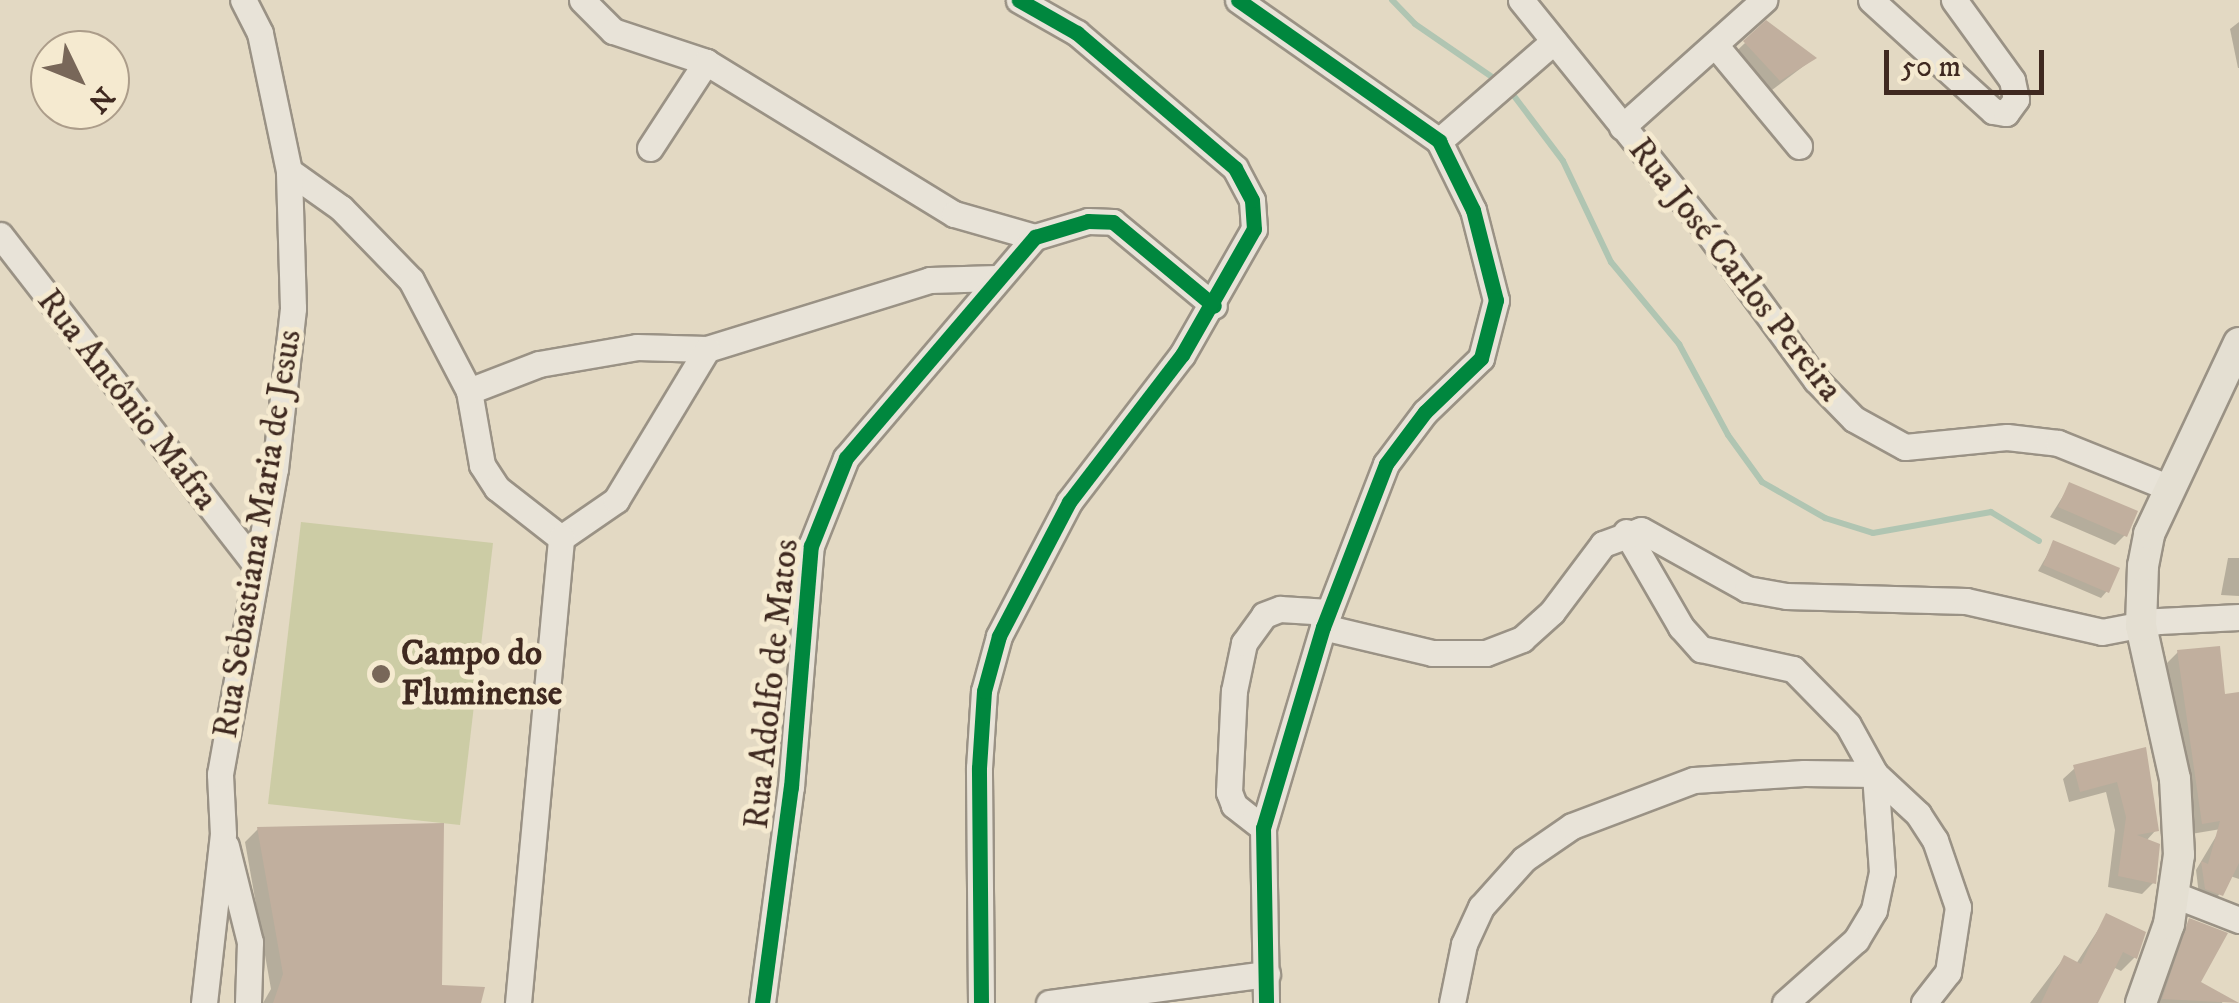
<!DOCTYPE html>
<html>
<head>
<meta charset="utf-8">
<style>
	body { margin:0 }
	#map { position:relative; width:2239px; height:1003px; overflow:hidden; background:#e3d9c3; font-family:"IM FELL DW Pica",serif }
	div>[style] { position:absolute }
	.green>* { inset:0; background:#cccca5 }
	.shadow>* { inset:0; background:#0003 }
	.stream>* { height:6px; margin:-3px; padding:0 3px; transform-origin:3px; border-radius:3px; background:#b0c5b2 }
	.building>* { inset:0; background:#c1af9e }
	.roads { filter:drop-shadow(2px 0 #9a9285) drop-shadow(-2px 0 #9a9285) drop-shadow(0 2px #9a9285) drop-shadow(0 -2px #9a9285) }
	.minor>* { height:25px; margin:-12.5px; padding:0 12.5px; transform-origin:12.5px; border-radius:12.5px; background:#e8e3d8 }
	.major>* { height:30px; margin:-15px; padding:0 15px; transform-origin:15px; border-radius:15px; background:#e4dfd2 }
	.cycleway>* { height:15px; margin:-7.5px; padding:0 7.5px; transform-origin:7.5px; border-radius:7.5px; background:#00873e }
	.dots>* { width:28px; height:28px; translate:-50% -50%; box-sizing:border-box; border:5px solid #f5ead0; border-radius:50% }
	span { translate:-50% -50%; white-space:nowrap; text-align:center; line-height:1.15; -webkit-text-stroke:10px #f5ead0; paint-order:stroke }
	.street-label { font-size:35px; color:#3f2920 }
	.poi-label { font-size:35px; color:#3f2920; font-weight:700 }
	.left { translate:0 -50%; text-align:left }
	.north { position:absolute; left:30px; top:30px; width:100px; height:100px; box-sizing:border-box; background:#f5ead0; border:2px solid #ac9d8a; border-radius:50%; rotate:133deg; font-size:28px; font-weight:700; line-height:40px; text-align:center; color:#3f2920 }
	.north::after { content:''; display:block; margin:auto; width:35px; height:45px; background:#786759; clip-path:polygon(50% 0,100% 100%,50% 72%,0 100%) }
	.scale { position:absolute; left:1884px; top:50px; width:160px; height:45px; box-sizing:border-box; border:5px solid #3f2920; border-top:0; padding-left:12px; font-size:30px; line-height:35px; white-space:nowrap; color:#3f2920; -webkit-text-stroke:8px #f5ead0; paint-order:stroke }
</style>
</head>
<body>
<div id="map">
	<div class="green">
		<div style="clip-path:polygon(301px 522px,493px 543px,460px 825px,268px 804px)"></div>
	</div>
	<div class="shadow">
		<div style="clip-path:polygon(2239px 22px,2239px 68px,2238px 68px,2230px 29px)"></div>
		<div style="clip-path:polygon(1745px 43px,1813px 59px,1760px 99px,1726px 61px)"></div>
		<div style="clip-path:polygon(2070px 485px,2125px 535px,2115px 545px,2050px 517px)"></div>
		<div style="clip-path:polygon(2054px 543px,2107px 591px,2101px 598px,2038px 571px)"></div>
		<div style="clip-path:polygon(2228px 558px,2239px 558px,2239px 596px,2221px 595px)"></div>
		<div style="clip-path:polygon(2178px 652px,2223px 696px,2239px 694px,2239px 826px,2191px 834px,2167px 663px)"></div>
		<div style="clip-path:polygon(2144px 750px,2156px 830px,2146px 841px,2154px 882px,2142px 894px,2108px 887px,2115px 830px,2106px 792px,2069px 802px,2063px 779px,2075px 768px)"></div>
		<div style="clip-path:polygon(258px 829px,439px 987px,479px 1003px,263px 1003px,271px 989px,245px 842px)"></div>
		<div style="clip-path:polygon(2218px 833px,2239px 838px,2239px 879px,2230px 876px,2215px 901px,2199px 895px,2196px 870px)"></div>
		<div style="clip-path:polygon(2107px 916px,2135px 957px,2121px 971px,2113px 967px,2097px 1003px,2030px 1003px,2064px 958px,2076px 964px)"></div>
		<div style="clip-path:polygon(2189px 921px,2197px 983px,2225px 997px,2222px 1003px,2157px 1003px)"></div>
	</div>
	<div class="stream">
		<div style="left:1392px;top:0;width:33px;rotate:46deg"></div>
		<div style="left:1415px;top:24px;width:101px;rotate:34.5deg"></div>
		<div style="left:1508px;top:88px;width:91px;rotate:53deg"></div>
		<div style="left:1563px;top:161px;width:112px;rotate:64.6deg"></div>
		<div style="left:1611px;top:262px;width:107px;rotate:50.3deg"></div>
		<div style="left:1679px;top:344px;width:103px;rotate:61.7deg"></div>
		<div style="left:1728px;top:435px;width:58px;rotate:54.1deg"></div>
		<div style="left:1762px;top:482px;width:73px;rotate:29.7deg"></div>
		<div style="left:1825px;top:518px;width:50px;rotate:17.4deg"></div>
		<div style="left:1873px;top:533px;width:120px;rotate:-10.1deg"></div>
		<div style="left:1991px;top:512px;width:56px;rotate:31.1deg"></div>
	</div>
	<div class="building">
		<div style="clip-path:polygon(1766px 20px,1817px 58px,1780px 81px,1743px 41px)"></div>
		<div style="clip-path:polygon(2069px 482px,2138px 511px,2127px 537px,2058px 507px)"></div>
		<div style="clip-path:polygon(2053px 540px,2120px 568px,2109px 593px,2043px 565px)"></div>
		<div style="clip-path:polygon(2220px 646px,2225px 694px,2239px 692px,2239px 863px,2223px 896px,2205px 889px,2201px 861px,2208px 864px,2220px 821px,2202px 824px,2177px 650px)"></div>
		<div style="clip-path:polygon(2146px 747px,2159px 831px,2137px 835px,2160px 844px,2156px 884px,2118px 876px,2126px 817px,2117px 782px,2080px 792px,2073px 765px)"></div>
		<div style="clip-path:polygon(444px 823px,442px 985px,485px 987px,481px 1003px,273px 1003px,283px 974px,257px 827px)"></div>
		<div style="clip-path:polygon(2106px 913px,2146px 932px,2137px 959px,2123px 952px,2098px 1003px,2041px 1003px,2064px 955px,2081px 964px)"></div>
		<div style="clip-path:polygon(2189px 918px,2228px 933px,2201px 982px,2239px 1003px,2162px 999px)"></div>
	</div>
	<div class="roads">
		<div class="minor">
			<div style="left:582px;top:0;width:44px;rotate:45deg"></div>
			<div style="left:613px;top:31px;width:98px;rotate:18.4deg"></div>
			<div style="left:706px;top:62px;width:291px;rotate:31.5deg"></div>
			<div style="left:954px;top:214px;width:84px;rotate:15.9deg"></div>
			<div style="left:1238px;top:0;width:246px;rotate:35deg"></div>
			<div style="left:1439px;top:141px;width:77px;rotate:63.8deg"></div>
			<div style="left:1473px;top:210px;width:93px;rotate:75.7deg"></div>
			<div style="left:1496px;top:300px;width:60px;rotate:104.5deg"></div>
			<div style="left:1481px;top:358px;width:78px;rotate:136deg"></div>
			<div style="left:1425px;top:412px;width:65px;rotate:126.9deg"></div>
			<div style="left:1386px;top:464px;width:175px;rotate:111.1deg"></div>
			<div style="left:1323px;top:627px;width:210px;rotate:106.6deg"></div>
			<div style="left:1263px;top:828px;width:175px;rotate:89deg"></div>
			<div style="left:1521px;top:0;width:292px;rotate:51.1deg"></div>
			<div style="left:1704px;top:227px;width:190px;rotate:53.8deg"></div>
			<div style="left:1816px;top:380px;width:54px;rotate:45.7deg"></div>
			<div style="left:1854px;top:419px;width:58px;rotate:28.8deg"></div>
			<div style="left:1905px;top:447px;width:102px;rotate:-5.6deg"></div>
			<div style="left:2007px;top:437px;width:51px;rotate:6.7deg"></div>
			<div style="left:2058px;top:443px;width:121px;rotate:21.9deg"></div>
			<div style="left:1871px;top:0;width:165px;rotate:42.3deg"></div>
			<div style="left:1993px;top:111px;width:13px;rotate:9deg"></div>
			<div style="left:2006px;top:113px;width:17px;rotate:-54deg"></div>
			<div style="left:2016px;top:99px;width:19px;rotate:-102deg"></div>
			<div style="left:2012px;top:80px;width:99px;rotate:-125.9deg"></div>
			<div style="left:1716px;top:46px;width:130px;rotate:50.3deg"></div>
			<div style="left:1622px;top:127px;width:191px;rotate:-41.8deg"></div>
			<div style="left:1439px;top:141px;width:152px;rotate:-41deg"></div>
			<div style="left:650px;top:148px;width:103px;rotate:-56.9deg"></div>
			<div style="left:289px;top:171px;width:64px;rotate:35.4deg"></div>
			<div style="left:341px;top:208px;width:100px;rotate:45.8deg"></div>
			<div style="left:411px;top:280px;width:125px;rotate:62.4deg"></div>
			<div style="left:469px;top:391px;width:75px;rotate:80deg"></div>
			<div style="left:482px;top:465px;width:27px;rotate:57deg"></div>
			<div style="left:497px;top:488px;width:81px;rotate:38deg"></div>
			<div style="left:0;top:235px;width:416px;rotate:52.2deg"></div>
			<div style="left:469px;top:391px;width:75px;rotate:-21.1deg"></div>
			<div style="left:539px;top:364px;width:99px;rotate:-9.8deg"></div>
			<div style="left:637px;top:347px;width:70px;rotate:1.6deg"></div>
			<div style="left:707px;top:349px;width:233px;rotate:-17.2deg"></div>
			<div style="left:930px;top:280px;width:67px;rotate:-1.7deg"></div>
			<div style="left:1626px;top:532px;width:110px;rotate:59.9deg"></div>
			<div style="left:1681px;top:627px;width:30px;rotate:48deg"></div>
			<div style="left:1701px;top:649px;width:94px;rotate:12.3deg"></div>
			<div style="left:1793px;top:669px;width:78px;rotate:45.5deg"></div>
			<div style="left:1848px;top:725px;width:56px;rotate:61.1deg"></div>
			<div style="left:1875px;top:774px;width:98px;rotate:85.9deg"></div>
			<div style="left:1882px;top:872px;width:39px;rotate:102deg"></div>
			<div style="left:1874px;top:910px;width:35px;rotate:121deg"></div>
			<div style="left:1856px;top:940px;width:95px;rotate:138.4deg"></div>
			<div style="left:561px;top:538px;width:67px;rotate:-34.6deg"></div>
			<div style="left:616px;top:500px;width:176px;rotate:-58.9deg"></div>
			<div style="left:1323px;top:627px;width:112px;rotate:13.4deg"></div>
			<div style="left:1432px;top:653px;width:54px"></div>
			<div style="left:1486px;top:653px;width:39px;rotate:-21deg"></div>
			<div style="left:1522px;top:639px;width:40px;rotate:-42deg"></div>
			<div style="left:1552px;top:612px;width:85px;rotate:-53.1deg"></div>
			<div style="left:1603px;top:544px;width:40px;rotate:-20.2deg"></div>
			<div style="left:1641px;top:530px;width:121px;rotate:29.1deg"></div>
			<div style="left:1747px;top:589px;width:40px;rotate:10deg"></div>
			<div style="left:1786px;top:596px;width:180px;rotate:1.6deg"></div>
			<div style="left:1966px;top:601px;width:139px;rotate:12.8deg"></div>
			<div style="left:2102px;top:632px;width:58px;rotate:-10.9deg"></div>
			<div style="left:2159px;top:621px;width:80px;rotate:-2.9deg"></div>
			<div style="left:1263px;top:828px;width:37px;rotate:-142deg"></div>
			<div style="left:1234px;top:805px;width:14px;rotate:-111deg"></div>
			<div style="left:1229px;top:792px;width:101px;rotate:-87.2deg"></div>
			<div style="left:1234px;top:691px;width:49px;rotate:-78.2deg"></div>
			<div style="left:1244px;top:643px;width:34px;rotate:-54deg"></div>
			<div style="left:1264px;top:615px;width:17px;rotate:-21deg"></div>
			<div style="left:1280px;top:609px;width:49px;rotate:3.5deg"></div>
			<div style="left:226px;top:846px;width:99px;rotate:76deg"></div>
			<div style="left:250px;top:942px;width:61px;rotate:91.9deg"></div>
			<div style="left:2175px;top:895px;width:69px;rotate:21.3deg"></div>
			<div style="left:204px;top:1003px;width:170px;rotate:-83.6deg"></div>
			<div style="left:223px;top:834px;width:60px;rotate:-92.9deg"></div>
			<div style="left:220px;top:774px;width:310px;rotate:-79.8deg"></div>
			<div style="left:275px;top:469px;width:162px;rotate:-83.6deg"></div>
			<div style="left:293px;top:308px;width:137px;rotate:-91.7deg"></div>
			<div style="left:289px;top:171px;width:141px;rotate:-101.9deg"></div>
			<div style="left:260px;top:33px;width:37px;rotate:-117deg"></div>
			<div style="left:518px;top:1003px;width:467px;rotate:-84.7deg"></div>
			<div style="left:762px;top:1003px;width:218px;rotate:-82.4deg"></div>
			<div style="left:791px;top:787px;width:242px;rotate:-85.3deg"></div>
			<div style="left:811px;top:546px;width:95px;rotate:-68.3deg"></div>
			<div style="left:846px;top:458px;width:291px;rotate:-49.5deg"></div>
			<div style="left:1035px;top:237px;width:55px;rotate:-16.8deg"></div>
			<div style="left:1088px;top:221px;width:25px;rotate:2deg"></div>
			<div style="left:1113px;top:222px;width:131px;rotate:39.7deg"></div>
			<div style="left:981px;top:1003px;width:235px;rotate:-90.5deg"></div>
			<div style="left:979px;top:768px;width:77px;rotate:-86.3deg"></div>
			<div style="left:984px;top:691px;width:57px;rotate:-74.7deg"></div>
			<div style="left:999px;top:636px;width:151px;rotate:-62.4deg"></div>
			<div style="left:1069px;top:502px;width:185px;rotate:-52.5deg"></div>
			<div style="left:1182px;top:355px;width:145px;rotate:-60.3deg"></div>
			<div style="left:1254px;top:229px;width:29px;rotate:-94deg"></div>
			<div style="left:1252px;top:200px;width:36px;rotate:-118deg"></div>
			<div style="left:1235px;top:168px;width:208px;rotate:-139.5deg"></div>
			<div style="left:1077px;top:33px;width:67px;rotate:-150.4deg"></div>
			<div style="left:1049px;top:1003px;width:220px;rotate:-7.6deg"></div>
			<div style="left:1452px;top:1003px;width:60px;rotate:-78.5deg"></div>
			<div style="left:1464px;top:944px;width:41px;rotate:-65.3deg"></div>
			<div style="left:1481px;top:907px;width:64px;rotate:-48.1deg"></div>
			<div style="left:1524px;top:859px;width:58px;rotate:-34.5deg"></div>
			<div style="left:1572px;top:826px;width:130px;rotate:-20.7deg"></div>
			<div style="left:1694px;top:780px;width:110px;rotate:-3.6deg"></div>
			<div style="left:1804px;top:773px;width:71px;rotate:0.8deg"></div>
			<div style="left:1875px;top:774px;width:59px;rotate:42.9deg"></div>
			<div style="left:1918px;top:814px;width:31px;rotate:57deg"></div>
			<div style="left:1935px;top:840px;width:71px;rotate:71.1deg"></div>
			<div style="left:1958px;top:907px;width:66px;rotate:98.7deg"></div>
			<div style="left:1948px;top:972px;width:39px;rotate:128deg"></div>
		</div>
		<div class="major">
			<div style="left:2141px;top:1003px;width:84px;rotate:-70.5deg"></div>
			<div style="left:2169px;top:924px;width:70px;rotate:-81.8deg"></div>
			<div style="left:2179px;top:855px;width:76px;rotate:-93deg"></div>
			<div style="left:2175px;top:779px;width:157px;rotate:-102.5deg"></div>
			<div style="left:2141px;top:626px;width:60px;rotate:-88.1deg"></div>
			<div style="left:2143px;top:566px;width:33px;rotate:-79deg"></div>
			<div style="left:2149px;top:534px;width:211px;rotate:-64.8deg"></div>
		</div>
	</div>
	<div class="cycleway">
		<div style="left:1238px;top:0;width:246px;rotate:35deg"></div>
		<div style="left:1439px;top:141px;width:77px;rotate:63.8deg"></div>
		<div style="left:1473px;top:210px;width:93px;rotate:75.7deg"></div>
		<div style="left:1496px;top:300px;width:60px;rotate:104.5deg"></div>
		<div style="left:1481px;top:358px;width:78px;rotate:136deg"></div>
		<div style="left:1425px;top:412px;width:65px;rotate:126.9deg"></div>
		<div style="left:1386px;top:464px;width:175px;rotate:111.1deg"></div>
		<div style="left:1323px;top:627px;width:210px;rotate:106.6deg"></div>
		<div style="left:1263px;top:828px;width:175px;rotate:89deg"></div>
		<div style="left:762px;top:1003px;width:218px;rotate:-82.4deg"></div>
		<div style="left:791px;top:787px;width:242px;rotate:-85.3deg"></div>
		<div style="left:811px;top:546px;width:95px;rotate:-68.3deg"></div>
		<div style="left:846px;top:458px;width:291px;rotate:-49.5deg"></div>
		<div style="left:1035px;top:237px;width:55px;rotate:-16.8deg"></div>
		<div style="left:1088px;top:221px;width:25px;rotate:2deg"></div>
		<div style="left:1113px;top:222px;width:131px;rotate:39.7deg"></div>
		<div style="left:981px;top:1003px;width:235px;rotate:-90.5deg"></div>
		<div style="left:979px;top:768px;width:77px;rotate:-86.3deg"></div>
		<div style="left:984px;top:691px;width:57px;rotate:-74.7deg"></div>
		<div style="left:999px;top:636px;width:151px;rotate:-62.4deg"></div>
		<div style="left:1069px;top:502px;width:185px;rotate:-52.5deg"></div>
		<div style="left:1182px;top:355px;width:145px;rotate:-60.3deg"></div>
		<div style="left:1254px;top:229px;width:29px;rotate:-94deg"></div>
		<div style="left:1252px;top:200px;width:36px;rotate:-118deg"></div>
		<div style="left:1235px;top:168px;width:208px;rotate:-139.5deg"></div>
		<div style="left:1077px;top:33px;width:67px;rotate:-150.4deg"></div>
	</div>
	<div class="dots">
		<div style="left:381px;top:674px;background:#786759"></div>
	</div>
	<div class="street-label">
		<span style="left:1735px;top:270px;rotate:52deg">Rua José Carlos Pereira</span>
		<span style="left:127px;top:400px;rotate:52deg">Rua Antônio Mafra</span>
		<span style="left:258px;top:534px;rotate:-81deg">Rua Sebastiana Maria de Jesus</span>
		<span style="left:772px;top:684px;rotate:-84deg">Rua Adolfo de Matos</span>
	</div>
	<div class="poi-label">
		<span class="left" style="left:401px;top:674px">Campo do<br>Fluminense</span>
	</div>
	<div class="north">N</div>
	<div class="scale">50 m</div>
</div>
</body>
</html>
